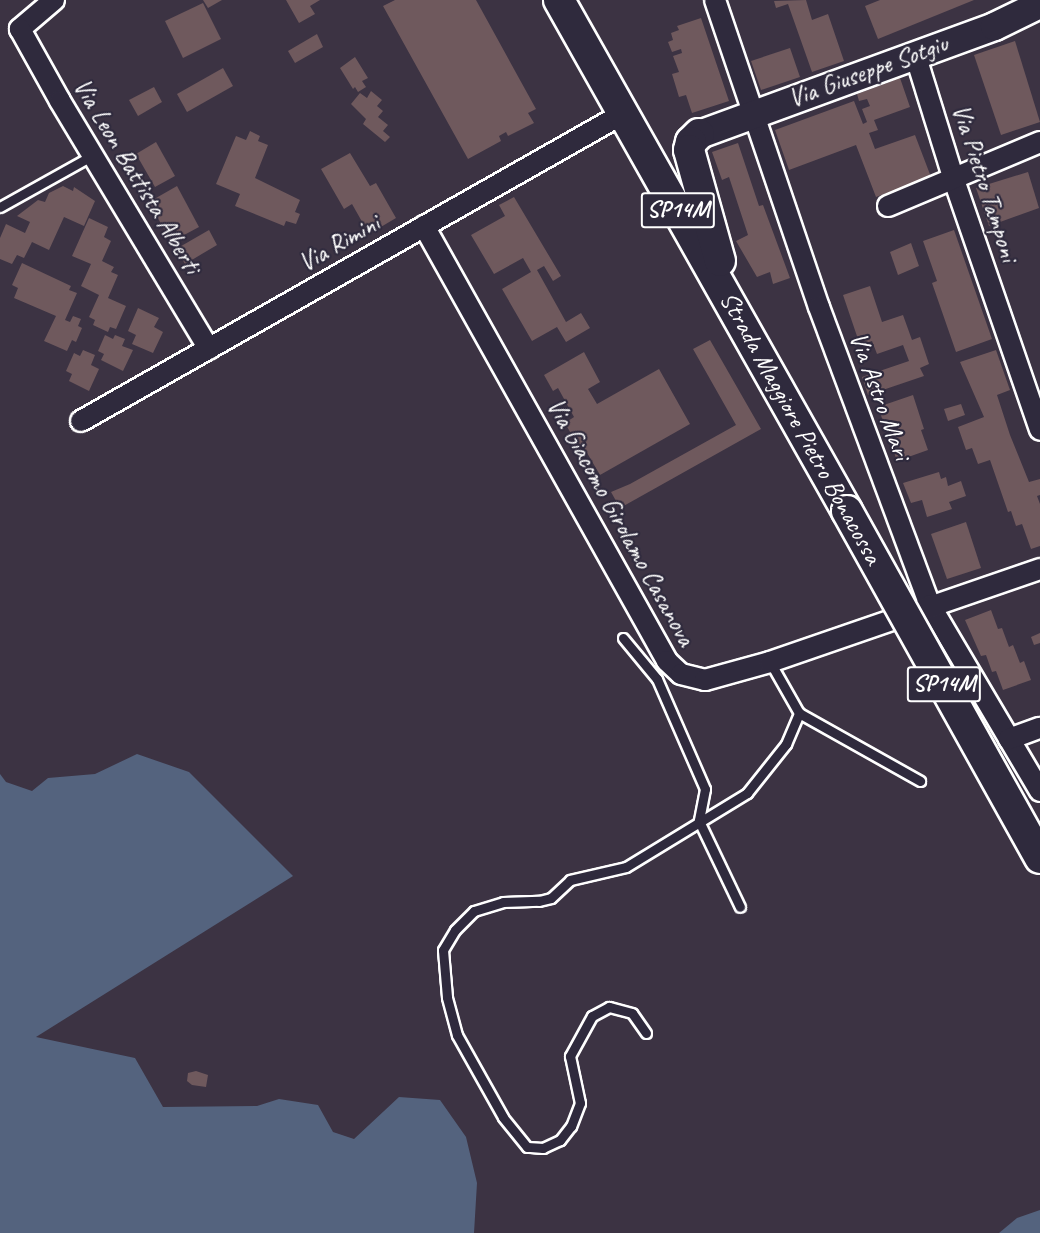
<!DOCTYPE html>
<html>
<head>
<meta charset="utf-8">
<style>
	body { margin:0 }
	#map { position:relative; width:1040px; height:1233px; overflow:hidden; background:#3c3343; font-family:Caveat,sans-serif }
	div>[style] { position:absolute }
	.water>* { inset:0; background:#54637e }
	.building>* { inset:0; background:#6f595d }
	.roads { filter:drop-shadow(2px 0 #fff) drop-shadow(-2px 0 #fff) drop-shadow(0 2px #fff) drop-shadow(0 -2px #fff) }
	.lane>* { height:9px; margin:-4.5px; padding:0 4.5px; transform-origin:4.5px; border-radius:4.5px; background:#2f2a3d }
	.street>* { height:20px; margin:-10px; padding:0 10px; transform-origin:10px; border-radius:10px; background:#2f2a3d }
	.secondary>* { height:27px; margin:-13.5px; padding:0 13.5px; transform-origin:13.5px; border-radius:13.5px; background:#2f2a3d }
	.primary>* { height:30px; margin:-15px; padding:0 15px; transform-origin:15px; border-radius:15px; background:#2f2a3d }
	.bridges { filter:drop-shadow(2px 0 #fff) drop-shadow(-2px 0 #fff) drop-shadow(0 2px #fff) drop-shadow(0 -2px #fff) }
	.primary-bridge>* { height:30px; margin:-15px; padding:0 15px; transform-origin:15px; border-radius:15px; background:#2f2a3d }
	span { translate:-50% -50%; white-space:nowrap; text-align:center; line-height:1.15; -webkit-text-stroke:4.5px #2f2a3d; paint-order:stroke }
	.shield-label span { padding:2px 4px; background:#2f2a3d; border:2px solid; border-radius:4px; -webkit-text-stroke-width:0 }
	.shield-label { font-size:24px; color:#fff; font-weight:700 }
	.street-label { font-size:26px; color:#fff }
</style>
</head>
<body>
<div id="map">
	<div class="water">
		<div style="clip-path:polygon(137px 754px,189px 772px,293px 876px,36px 1037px,135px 1058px,163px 1107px,257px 1106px,279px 1099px,318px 1105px,333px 1132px,354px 1139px,399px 1097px,440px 1100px,466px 1137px,477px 1183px,474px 1233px,0 1233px,0 774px,6px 782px,32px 791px,48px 778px,95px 774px)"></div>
		<div style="clip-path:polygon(1040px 1210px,1040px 1233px,999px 1233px,1017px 1218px)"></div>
	</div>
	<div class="building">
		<div style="clip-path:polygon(203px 0,222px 0,208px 8px)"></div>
		<div style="clip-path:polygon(286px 0,320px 0,310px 6px,315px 14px,299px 23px)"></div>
		<div style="clip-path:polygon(395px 0,476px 0,536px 109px,528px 113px,534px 123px,508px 136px,506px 132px,499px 136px,501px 141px,468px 159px,383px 6px)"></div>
		<div style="clip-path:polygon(806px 0,812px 20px,828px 14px,844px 61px,812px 72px,788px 4px,776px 8px,774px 1px)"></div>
		<div style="clip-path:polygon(880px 0,974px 0,878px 39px,865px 6px)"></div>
		<div style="clip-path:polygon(203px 3px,221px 39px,183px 58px,165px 21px)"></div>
		<div style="clip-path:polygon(701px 18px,729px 101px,692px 113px,686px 95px,679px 97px,672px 74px,679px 72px,673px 56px,682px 53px,681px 49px,672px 52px,668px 42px,673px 40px,671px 33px,679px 30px,677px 26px)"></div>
		<div style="clip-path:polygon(317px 34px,323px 47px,295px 63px,288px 51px)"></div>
		<div style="clip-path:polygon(1015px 41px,1040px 122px,1001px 135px,974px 55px)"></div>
		<div style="clip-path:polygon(790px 48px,800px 77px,761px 90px,751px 61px)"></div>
		<div style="clip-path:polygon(355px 57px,368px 78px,362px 81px,366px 87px,358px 92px,355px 87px,353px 89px,340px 68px)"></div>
		<div style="clip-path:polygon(223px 68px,233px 86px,187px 112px,177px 94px)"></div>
		<div style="clip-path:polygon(900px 78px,910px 107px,874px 120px,878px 130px,869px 133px,875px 149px,915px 135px,931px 177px,876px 197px,856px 145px,789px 170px,775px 130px,854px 101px,863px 124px,867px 122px,862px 109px,870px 106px,867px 99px,859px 101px,857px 94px)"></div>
		<div style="clip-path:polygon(154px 87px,162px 102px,138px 116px,129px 100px)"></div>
		<div style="clip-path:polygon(371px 91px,382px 100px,377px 106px,383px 111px,378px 117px,388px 125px,383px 131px,390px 137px,385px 142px,363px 124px,366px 119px,351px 104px,360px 93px,367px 98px)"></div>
		<div style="clip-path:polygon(250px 131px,260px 136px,258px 141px,268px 145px,255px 178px,300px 200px,295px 212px,300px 214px,296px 224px,286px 221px,284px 226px,235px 206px,240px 194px,216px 184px,236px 136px,246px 140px)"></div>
		<div style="clip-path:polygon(156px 142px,175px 176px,155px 187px,136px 154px)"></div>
		<div style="clip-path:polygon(738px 143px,759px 206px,763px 205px,790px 278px,773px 284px,770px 272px,757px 277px,736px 241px,748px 235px,729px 177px,722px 180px,712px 152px)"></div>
		<div style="clip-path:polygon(350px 153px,370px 186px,376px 183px,396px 218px,369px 234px,352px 204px,344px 209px,321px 169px)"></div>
		<div style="clip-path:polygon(1028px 172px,1039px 208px,989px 226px,976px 188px)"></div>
		<div style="clip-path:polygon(63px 186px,73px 191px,74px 187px,95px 201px,84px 226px,64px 217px,49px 250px,32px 242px,24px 258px,17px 255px,12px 264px,0 259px,0 238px,6px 224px,25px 233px,30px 222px,17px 216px,38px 200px,45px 202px,49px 193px)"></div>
		<div style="clip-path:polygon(177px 186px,199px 227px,171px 242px,149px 202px)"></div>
		<div style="clip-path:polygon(514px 197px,561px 276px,553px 281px,544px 266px,537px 270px,566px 322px,581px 313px,590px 328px,566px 342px,557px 327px,532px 341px,502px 289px,531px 272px,523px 258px,494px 274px,471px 235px,505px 216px,499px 205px)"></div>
		<div style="clip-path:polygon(89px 218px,108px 227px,104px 237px,111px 241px,102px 261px,114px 267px,111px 272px,118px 275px,108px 298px,126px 306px,116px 329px,110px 327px,108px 332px,93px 325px,95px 320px,89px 317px,99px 295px,81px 286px,91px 264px,72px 256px)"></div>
		<div style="clip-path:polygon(209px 230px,217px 245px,185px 264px,176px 249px)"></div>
		<div style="clip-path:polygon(954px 230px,992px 339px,956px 352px,932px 283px,937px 281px,923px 241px)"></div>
		<div style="clip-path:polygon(911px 243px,919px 266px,898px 275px,890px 252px)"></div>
		<div style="clip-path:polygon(22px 263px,71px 286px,69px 290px,77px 293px,65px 320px,70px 322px,73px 316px,81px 319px,78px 326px,82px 328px,76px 342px,72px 340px,67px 351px,44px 341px,56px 316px,14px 298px,18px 288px,12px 285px)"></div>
		<div style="clip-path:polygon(870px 286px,882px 322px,903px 315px,912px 340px,920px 337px,929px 364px,920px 368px,924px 376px,868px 395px,862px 377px,909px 361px,903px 345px,877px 354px,872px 341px,860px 345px,843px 295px)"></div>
		<div style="clip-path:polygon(138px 308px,159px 318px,154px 327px,163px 332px,153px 353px,132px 344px,136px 335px,128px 331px)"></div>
		<div style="clip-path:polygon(105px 335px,113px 339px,115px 335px,125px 339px,122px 346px,133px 350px,123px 371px,101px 360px,104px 354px,98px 351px)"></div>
		<div style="clip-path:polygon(710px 340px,761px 429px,620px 508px,611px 492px,630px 484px,736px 425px,693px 349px)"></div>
		<div style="clip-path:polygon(83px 350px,95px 355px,91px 365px,99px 369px,89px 391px,69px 381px,72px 374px,66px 371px,74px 353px,80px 356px)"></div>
		<div style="clip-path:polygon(996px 350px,1010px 390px,997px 395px,1010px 435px,1029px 482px,1040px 479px,1040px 495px,1037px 496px,1040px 504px,1040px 546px,1031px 549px,1022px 524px,1016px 526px,1011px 511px,1008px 512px,990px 460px,978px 464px,972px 448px,966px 450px,958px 427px,984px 417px,960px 362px)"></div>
		<div style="clip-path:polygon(584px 352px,600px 382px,588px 389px,597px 404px,659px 369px,690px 424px,600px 475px,583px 446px,579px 448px,565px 423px,574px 417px,558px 388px,553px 391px,544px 375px)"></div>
		<div style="clip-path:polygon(913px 395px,924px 429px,921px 430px,928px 450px,897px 461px,878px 407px)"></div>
		<div style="clip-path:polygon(961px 404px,965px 415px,948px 421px,944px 409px)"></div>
		<div style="clip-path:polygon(939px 472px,941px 479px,946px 477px,948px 486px,961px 481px,966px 496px,949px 502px,952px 509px,927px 517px,922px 500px,911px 503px,903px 483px)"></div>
		<div style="clip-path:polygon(966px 522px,981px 568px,947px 579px,931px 534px)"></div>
		<div style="clip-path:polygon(991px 610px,998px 629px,1002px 628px,1009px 647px,1013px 645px,1020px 663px,1024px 661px,1031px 680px,1003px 690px,996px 671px,992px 672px,986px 655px,981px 656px,965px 620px)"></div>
		<div style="clip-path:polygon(1040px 633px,1040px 643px,1034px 645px,1031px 637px)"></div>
		<div style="clip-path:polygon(196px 1071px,208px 1075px,206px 1087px,192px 1085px,187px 1081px,188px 1073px)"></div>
	</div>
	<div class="roads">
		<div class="lane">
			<div style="left:0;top:207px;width:107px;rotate:-29.2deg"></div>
			<div style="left:623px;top:638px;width:53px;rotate:50.3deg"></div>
			<div style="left:657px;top:679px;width:120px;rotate:66.4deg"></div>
			<div style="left:705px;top:789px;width:33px;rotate:101deg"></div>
			<div style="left:699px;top:821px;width:95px;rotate:64.5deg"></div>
			<div style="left:770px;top:662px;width:59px;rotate:60.4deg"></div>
			<div style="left:799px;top:713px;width:139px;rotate:29.3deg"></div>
			<div style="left:646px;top:1033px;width:24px;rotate:-125deg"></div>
			<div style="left:632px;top:1013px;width:24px;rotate:-165deg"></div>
			<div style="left:609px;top:1007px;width:19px;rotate:152deg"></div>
			<div style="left:592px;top:1016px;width:46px;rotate:118.8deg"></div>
			<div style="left:570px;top:1056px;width:48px;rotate:78deg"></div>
			<div style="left:580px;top:1103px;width:25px;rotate:111deg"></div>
			<div style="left:571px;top:1126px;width:18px;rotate:128deg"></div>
			<div style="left:560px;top:1140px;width:19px;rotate:155deg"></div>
			<div style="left:543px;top:1148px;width:16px;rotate:-176deg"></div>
			<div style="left:527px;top:1147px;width:38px;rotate:-129deg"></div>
			<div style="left:503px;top:1117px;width:94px;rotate:-119.3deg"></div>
			<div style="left:457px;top:1035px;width:39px;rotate:-105deg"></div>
			<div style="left:447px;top:997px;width:47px;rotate:-94.9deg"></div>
			<div style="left:443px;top:950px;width:23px;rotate:-59deg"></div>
			<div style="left:455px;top:930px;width:27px;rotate:-45deg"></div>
			<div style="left:474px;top:911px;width:30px;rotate:-17deg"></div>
			<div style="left:503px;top:902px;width:36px;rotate:-2deg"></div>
			<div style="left:539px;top:901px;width:12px;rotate:-14deg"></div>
			<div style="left:551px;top:898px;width:26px;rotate:-43deg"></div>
			<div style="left:570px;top:880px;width:57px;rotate:-13.1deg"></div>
			<div style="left:626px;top:867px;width:142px;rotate:-31.4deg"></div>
			<div style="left:747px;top:793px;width:63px;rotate:-51.5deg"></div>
			<div style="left:786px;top:744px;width:34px;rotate:-67deg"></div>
		</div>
		<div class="street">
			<div style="left:54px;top:0;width:45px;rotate:139.5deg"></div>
			<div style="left:20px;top:29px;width:82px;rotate:60.9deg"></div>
			<div style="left:60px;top:101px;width:289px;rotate:59deg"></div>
			<div style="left:715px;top:0;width:324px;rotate:71.3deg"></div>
			<div style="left:819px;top:307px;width:318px;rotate:69.6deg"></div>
			<div style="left:930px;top:605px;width:216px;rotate:59.4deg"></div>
			<div style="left:915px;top:54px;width:132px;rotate:72.8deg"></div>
			<div style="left:954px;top:180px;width:264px;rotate:71deg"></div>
			<div style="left:888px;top:206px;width:165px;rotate:-22.8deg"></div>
			<div style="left:424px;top:226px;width:498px;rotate:60.8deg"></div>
			<div style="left:667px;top:661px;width:19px;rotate:43deg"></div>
			<div style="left:681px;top:674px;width:25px;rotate:14deg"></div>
			<div style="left:705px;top:680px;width:67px;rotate:-15.5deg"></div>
			<div style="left:770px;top:662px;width:286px;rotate:-19deg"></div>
			<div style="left:81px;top:421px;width:624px;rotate:-29.56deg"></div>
			<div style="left:1009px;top:739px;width:33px;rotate:-20deg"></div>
		</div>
		<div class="secondary">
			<div style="left:699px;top:134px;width:314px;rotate:-20.1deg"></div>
			<div style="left:994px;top:26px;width:46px;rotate:-26deg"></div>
		</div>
		<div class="primary">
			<div style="left:559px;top:0;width:587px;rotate:60.59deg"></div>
			<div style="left:699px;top:134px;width:11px;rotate:135deg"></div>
			<div style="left:691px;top:142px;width:8px;rotate:104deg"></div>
			<div style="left:689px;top:150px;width:115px;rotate:74.4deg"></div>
		</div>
	</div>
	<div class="bridges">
		<div class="primary-bridge">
			<div style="left:847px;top:511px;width:397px;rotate:60.9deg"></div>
		</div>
	</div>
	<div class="shield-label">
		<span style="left:678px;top:210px">SP14M</span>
		<span style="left:944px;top:684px">SP14M</span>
	</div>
	<div class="street-label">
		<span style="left:868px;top:71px;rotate:-20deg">Via Giuseppe Sotgiu</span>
		<span style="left:137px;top:176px;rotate:59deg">Via Leon Battista Alberti</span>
		<span style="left:985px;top:183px;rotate:72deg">Via Pietro Tamponi</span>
		<span style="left:339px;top:243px;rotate:-30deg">Via Rimini</span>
		<span style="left:880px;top:396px;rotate:70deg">Via Astro Mari</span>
		<span style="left:801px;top:428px;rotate:61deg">Strada Maggiore Pietro Bonacossa</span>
		<span style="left:621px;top:522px;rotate:61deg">Via Giacomo Girolamo Casanova</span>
	</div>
</div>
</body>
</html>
